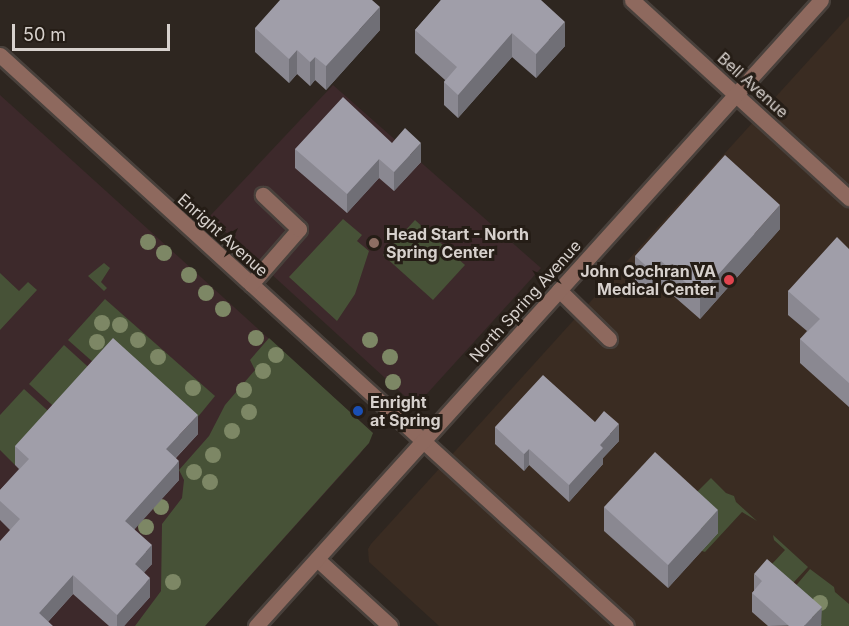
<!DOCTYPE html>
<html>
<head>
<meta charset="utf-8">
<style>
	body { margin:0 }
	#map { position:relative; width:849px; height:626px; overflow:hidden; background:#2e2620; font-family:Inter,sans-serif }
	div>[style] { position:absolute }
	.built>* { inset:0; background:#3a2c22 }
	.education>* { inset:0; background:#3d292b }
	.green>* { inset:0; background:#475237 }
	.roads { filter:drop-shadow(2px 0 #49413c) drop-shadow(-2px 0 #49413c) drop-shadow(0 2px #49413c) drop-shadow(0 -2px #49413c) }
	.minor>* { height:15px; margin:-7.5px; padding:0 7.5px; transform-origin:7.5px; border-radius:7.5px; background:#8e695e }
	.trees>* { width:16px; height:16px; margin:-8px; border-radius:50%; background:#7d8765 }
	.wall>* { inset:0; background:#8a8891 }
	.shaded-wall>* { inset:0; background:#706f76 }
	.building>* { inset:0; background:#a09ea9 }
	.dots>* { width:16px; height:16px; translate:-50% -50%; box-sizing:border-box; border:3px solid #251d16; border-radius:50% }
	span { translate:-50% -50%; white-space:nowrap; text-align:center; line-height:1.15; -webkit-text-stroke:6px #251d16; paint-order:stroke }
	.street-label { font-size:16px; color:#d7d1cd }
	.poi-label { font-size:16px; color:#d7d1cd; font-weight:700 }
	.left { translate:0 -50%; text-align:left }
	.right { translate:-100% -50%; text-align:right }
	.scale { position:absolute; left:12px; top:24px; width:158px; height:27px; box-sizing:border-box; border:3px solid #d7d1cd; border-top:0; padding-left:8px; font-size:18px; line-height:21px; white-space:nowrap; color:#d7d1cd; -webkit-text-stroke:4px #251d16; paint-order:stroke }
</style>
</head>
<body>
<div id="map">
	<div class="built">
		<div style="clip-path:polygon(849px 16px,849px 626px,439px 626px,369px 562px,368px 549px,371px 544px)"></div>
	</div>
	<div class="education">
		<div style="clip-path:polygon(333px 85px,541px 268px,424px 397px,415px 401px,408px 399px,209px 217px)"></div>
		<div style="clip-path:polygon(0 95px,373px 433px,360px 454px,205px 626px,0 626px)"></div>
	</div>
	<div class="green">
		<div style="clip-path:polygon(343px 219px,362px 235px,357px 241px,369px 251px,355px 294px,337px 321px,289px 277px)"></div>
		<div style="clip-path:polygon(415px 220px,465px 265px,433px 300px,383px 255px)"></div>
		<div style="clip-path:polygon(104px 263px,110px 268px,101px 282px,107px 288px,104px 291px,88px 276px)"></div>
		<div style="clip-path:polygon(0 273px,19px 291px,28px 282px,37px 290px,0 330px)"></div>
		<div style="clip-path:polygon(105px 299px,215px 396px,197px 418px,102px 370px,68px 340px)"></div>
		<div style="clip-path:polygon(269px 338px,373px 433px,369px 443px,205px 626px,135px 626px,161px 591px,162px 524px,182px 498px,184px 480px,179px 470px,209px 436px,225px 405px,255px 370px,250px 360px)"></div>
		<div style="clip-path:polygon(64px 345px,97px 375px,62px 414px,29px 384px)"></div>
		<div style="clip-path:polygon(24px 389px,57px 419px,15px 465px,0 450px,0 415px)"></div>
		<div style="clip-path:polygon(711px 478px,726px 493px,734px 496px,736px 502px,757px 521px,742px 512px,705px 552px,702px 551px,694px 495px)"></div>
		<div style="clip-path:polygon(773px 535px,808px 567px,793px 583px,771px 565px,785px 550px,774px 540px)"></div>
		<div style="clip-path:polygon(810px 569px,834px 587px,835px 592px,849px 604px,849px 626px,821px 626px,793px 589px)"></div>
	</div>
	<div class="roads">
		<div class="minor">
			<div style="left:632px;top:0;width:294px;rotate:42.4deg"></div>
			<div style="left:0;top:55px;width:847px;rotate:42.37deg"></div>
			<div style="left:251px;top:284px;width:73px;rotate:-48.9deg"></div>
			<div style="left:299px;top:229px;width:50px;rotate:-136.6deg"></div>
			<div style="left:559px;top:290px;width:70px;rotate:44.4deg"></div>
			<div style="left:317px;top:559px;width:99px;rotate:42.5deg"></div>
			<div style="left:256px;top:626px;width:843px;rotate:-47.93deg"></div>
		</div>
	</div>
	<div class="trees">
		<div style="left:148px;top:242px"></div>
		<div style="left:164px;top:253px"></div>
		<div style="left:189px;top:275px"></div>
		<div style="left:206px;top:293px"></div>
		<div style="left:223px;top:309px"></div>
		<div style="left:102px;top:323px"></div>
		<div style="left:120px;top:325px"></div>
		<div style="left:256px;top:338px"></div>
		<div style="left:138px;top:340px"></div>
		<div style="left:370px;top:340px"></div>
		<div style="left:97px;top:342px"></div>
		<div style="left:276px;top:355px"></div>
		<div style="left:158px;top:357px"></div>
		<div style="left:390px;top:357px"></div>
		<div style="left:263px;top:371px"></div>
		<div style="left:393px;top:382px"></div>
		<div style="left:193px;top:388px"></div>
		<div style="left:244px;top:390px"></div>
		<div style="left:249px;top:412px"></div>
		<div style="left:232px;top:431px"></div>
		<div style="left:213px;top:455px"></div>
		<div style="left:194px;top:472px"></div>
		<div style="left:210px;top:482px"></div>
		<div style="left:161px;top:507px"></div>
		<div style="left:146px;top:527px"></div>
		<div style="left:173px;top:582px"></div>
		<div style="left:820px;top:603px"></div>
	</div>
	<div class="wall">
		<div style="clip-path:polygon(441px 0,565px 46px,536px 78px,512px 57px,458px 118px,444px 105px,444px 82px,445px 80px,415px 53px,415px 30px)"></div>
		<div style="clip-path:polygon(255px 28px,380px 30px,326px 90px,315px 80px,310px 86px,297px 74px,289px 83px,255px 52px)"></div>
		<div style="clip-path:polygon(392px 143px,421px 162px,394px 191px,379px 178px,347px 213px,295px 168px,295px 149px)"></div>
		<div style="clip-path:polygon(780px 229px,700px 319px,661px 285px,652px 295px,635px 280px,635px 256px)"></div>
		<div style="clip-path:polygon(849px 249px,849px 407px,800px 363px,800px 339px,807px 331px,788px 315px,788px 291px)"></div>
		<div style="clip-path:polygon(595px 422px,619px 441px,603px 458px,603px 464px,569px 502px,529px 465px,524px 471px,495px 444px,495px 427px)"></div>
		<div style="clip-path:polygon(198px 434px,176px 458px,179px 480px,134px 529px,152px 564px,144px 572px,150px 597px,124px 626px,109px 626px,73px 594px,48px 622px,0 626px,10px 530px,0 520px,0 490px,19px 469px,15px 465px,15px 446px)"></div>
		<div style="clip-path:polygon(604px 507px,718px 533px,668px 588px,604px 531px)"></div>
		<div style="clip-path:polygon(754px 574px,822px 625px,768px 626px,752px 612px,752px 593px,754px 591px)"></div>
	</div>
	<div class="shaded-wall">
		<div style="clip-path:polygon(380px 7px,380px 30px,326px 90px,326px 66px)"></div>
		<div style="clip-path:polygon(565px 22px,565px 46px,536px 78px,536px 54px)"></div>
		<div style="clip-path:polygon(512px 33px,512px 57px,458px 118px,458px 95px)"></div>
		<div style="clip-path:polygon(297px 50px,297px 74px,289px 83px,289px 59px)"></div>
		<div style="clip-path:polygon(315px 57px,315px 80px,310px 86px,310px 62px)"></div>
		<div style="clip-path:polygon(421px 143px,421px 162px,394px 191px,394px 172px)"></div>
		<div style="clip-path:polygon(379px 159px,379px 178px,347px 213px,347px 194px)"></div>
		<div style="clip-path:polygon(780px 205px,780px 229px,700px 319px,700px 295px)"></div>
		<div style="clip-path:polygon(661px 261px,661px 285px,652px 295px,652px 271px)"></div>
		<div style="clip-path:polygon(198px 415px,198px 434px,166px 468px,166px 449px)"></div>
		<div style="clip-path:polygon(619px 424px,619px 441px,603px 458px,603px 464px,569px 502px,569px 485px,600px 445px)"></div>
		<div style="clip-path:polygon(529px 449px,529px 465px,524px 471px,524px 454px)"></div>
		<div style="clip-path:polygon(179px 461px,179px 480px,125px 540px,125px 521px)"></div>
		<div style="clip-path:polygon(718px 510px,718px 533px,668px 588px,668px 565px)"></div>
		<div style="clip-path:polygon(152px 545px,152px 564px,135px 583px,135px 564px)"></div>
		<div style="clip-path:polygon(73px 575px,73px 594px,44px 626px,39px 613px)"></div>
		<div style="clip-path:polygon(150px 578px,150px 597px,124px 626px,117px 626px,117px 615px)"></div>
		<div style="clip-path:polygon(822px 607px,821px 626px,804px 626px)"></div>
	</div>
	<div class="building">
		<div style="clip-path:polygon(280px 0,372px 0,380px 7px,326px 66px,315px 57px,310px 62px,297px 50px,289px 59px,255px 28px)"></div>
		<div style="clip-path:polygon(441px 0,541px 0,565px 22px,536px 54px,512px 33px,458px 95px,444px 82px,457px 67px,415px 30px)"></div>
		<div style="clip-path:polygon(343px 97px,392px 143px,405px 128px,421px 143px,394px 172px,379px 159px,347px 194px,295px 149px)"></div>
		<div style="clip-path:polygon(725px 155px,780px 205px,700px 295px,661px 261px,652px 271px,635px 256px)"></div>
		<div style="clip-path:polygon(837px 237px,849px 249px,849px 383px,800px 339px,820px 319px,788px 291px)"></div>
		<div style="clip-path:polygon(113px 338px,198px 415px,166px 449px,179px 461px,125px 521px,152px 545px,135px 564px,150px 578px,117px 615px,73px 575px,39px 613px,53px 626px,0 626px,0 541px,20px 519px,0 501px,0 490px,29px 459px,15px 446px)"></div>
		<div style="clip-path:polygon(543px 375px,595px 422px,604px 411px,619px 424px,600px 445px,603px 448px,569px 485px,529px 449px,524px 454px,495px 427px)"></div>
		<div style="clip-path:polygon(655px 452px,718px 510px,668px 565px,604px 507px)"></div>
		<div style="clip-path:polygon(767px 559px,822px 607px,804px 626px,789px 626px,752px 593px,762px 581px,754px 574px)"></div>
	</div>
	<div class="dots">
		<div style="left:374px;top:243px;background:#8d6e63"></div>
		<div style="left:729px;top:280px;background:#e0444e"></div>
		<div style="left:358px;top:411px;background:#1a4fb4"></div>
	</div>
	<div class="street-label">
		<span style="left:753px;top:85px;rotate:42deg">Bell Avenue</span>
		<span style="left:223px;top:235px;rotate:42deg">Enright Avenue</span>
		<span style="left:525px;top:301px;rotate:-48deg">North Spring Avenue</span>
	</div>
	<div class="poi-label">
		<span class="left" style="left:386px;top:243px">Head Start - North<br>Spring Center</span>
		<span class="right" style="left:716px;top:280px">John Cochran VA<br>Medical Center</span>
		<span class="left" style="left:370px;top:411px">Enright<br>at Spring</span>
	</div>
	<div class="scale">50 m</div>
</div>
</body>
</html>
